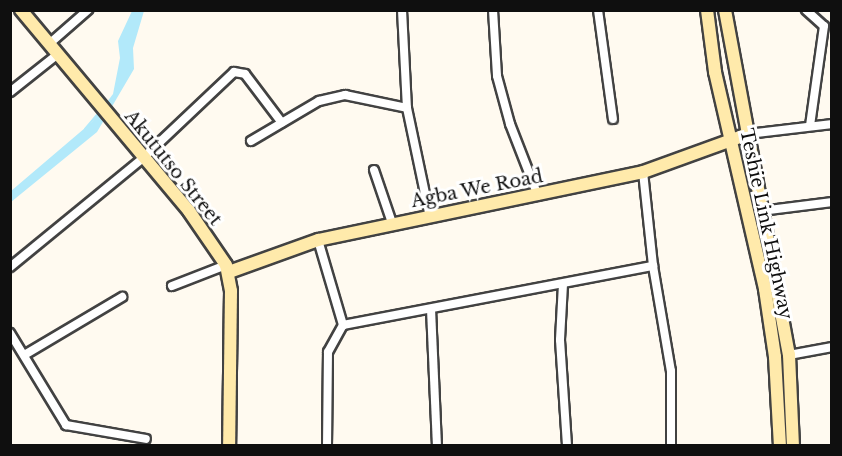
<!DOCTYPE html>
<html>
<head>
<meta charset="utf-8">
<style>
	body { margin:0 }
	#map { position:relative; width:842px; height:456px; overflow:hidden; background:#fffaf0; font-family:"Libre Baskerville",serif }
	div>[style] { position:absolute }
	.water>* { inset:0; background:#b2e9fa }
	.stream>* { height:2px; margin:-1px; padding:0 1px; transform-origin:1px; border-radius:1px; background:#b2e9fa }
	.roads { filter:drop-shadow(2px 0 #424242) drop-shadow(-2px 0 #424242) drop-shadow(0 2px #424242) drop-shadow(0 -2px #424242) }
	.street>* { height:8px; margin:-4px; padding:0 4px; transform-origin:4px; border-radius:4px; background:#fff }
	.secondary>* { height:12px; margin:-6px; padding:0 6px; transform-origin:6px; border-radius:6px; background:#ffeaab }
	span { translate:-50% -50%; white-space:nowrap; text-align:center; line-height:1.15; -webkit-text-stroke:6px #fff; paint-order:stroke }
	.street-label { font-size:18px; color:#0f0f0f }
	.frame { position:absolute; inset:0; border:12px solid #0f0f0f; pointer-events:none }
</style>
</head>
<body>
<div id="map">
	<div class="water">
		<div style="clip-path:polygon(132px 11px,144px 11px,133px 48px,134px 69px,97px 132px,11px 202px,11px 191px,92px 122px,113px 94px,120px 58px,118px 41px)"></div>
	</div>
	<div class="stream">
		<div style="left:85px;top:129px;width:25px;rotate:-50deg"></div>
	</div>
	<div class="roads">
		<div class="street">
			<div style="left:402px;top:10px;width:98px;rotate:87.1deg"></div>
			<div style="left:407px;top:108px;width:111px;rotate:78.1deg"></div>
			<div style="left:493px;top:10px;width:66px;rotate:86.5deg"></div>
			<div style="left:497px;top:76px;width:50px;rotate:74.8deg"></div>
			<div style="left:510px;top:124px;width:77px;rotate:68.7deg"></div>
			<div style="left:598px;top:10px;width:110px;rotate:82.2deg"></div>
			<div style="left:806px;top:10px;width:24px;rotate:42deg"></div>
			<div style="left:824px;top:26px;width:101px;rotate:98deg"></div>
			<div style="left:49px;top:44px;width:52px;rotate:-41.1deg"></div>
			<div style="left:10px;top:92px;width:61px;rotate:-38.4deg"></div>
			<div style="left:748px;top:134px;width:85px;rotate:-6.8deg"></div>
			<div style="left:251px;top:141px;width:79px;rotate:-30.5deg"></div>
			<div style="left:319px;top:101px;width:27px;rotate:-13deg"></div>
			<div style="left:345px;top:95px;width:63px;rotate:11.8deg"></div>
			<div style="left:374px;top:170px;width:56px;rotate:71.2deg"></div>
			<div style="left:643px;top:172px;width:95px;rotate:83.9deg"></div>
			<div style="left:653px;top:266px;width:107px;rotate:80.3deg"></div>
			<div style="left:671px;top:371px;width:75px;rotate:90deg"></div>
			<div style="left:761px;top:211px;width:72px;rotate:-7.2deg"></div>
			<div style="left:318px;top:240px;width:89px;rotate:73.6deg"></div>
			<div style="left:10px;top:267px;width:172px;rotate:-39.3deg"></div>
			<div style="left:143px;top:158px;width:125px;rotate:-43.4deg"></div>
			<div style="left:234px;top:72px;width:11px;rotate:10deg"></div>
			<div style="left:245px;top:74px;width:61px;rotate:52.9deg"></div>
			<div style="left:563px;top:284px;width:56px;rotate:93.1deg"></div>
			<div style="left:560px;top:340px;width:106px;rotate:86.2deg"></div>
			<div style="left:172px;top:286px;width:58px;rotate:-21.3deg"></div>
			<div style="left:431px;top:309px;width:137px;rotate:87.5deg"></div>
			<div style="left:10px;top:333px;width:108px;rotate:58.7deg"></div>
			<div style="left:66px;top:425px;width:81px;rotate:9.9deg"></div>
			<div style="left:26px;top:354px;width:112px;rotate:-30.7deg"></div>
			<div style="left:789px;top:355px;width:44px;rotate:-10.5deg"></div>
			<div style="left:327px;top:446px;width:94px;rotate:-89.4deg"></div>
			<div style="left:328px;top:352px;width:31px;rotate:-61deg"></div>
			<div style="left:343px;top:325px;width:316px;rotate:-10.8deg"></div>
		</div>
		<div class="secondary">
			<div style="left:21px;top:10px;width:262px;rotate:50.1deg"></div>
			<div style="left:189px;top:211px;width:65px;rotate:55.6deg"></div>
			<div style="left:226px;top:265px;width:26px;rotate:79deg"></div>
			<div style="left:231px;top:291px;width:155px;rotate:90.7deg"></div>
			<div style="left:707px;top:10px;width:63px;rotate:82.6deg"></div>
			<div style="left:715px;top:72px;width:223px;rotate:77deg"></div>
			<div style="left:765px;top:289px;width:69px;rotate:81.6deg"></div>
			<div style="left:775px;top:357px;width:89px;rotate:86.8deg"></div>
			<div style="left:725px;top:10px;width:351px;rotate:79.5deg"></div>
			<div style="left:789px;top:355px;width:91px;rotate:87.5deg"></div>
			<div style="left:229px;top:272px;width:95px;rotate:-19.8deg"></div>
			<div style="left:318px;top:240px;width:332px;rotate:-11.8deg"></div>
			<div style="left:643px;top:172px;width:112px;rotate:-19.9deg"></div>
		</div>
	</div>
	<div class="street-label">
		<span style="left:173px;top:168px;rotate:51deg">Akututso Street</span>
		<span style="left:477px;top:189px;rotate:-11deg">Agba We Road</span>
		<span style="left:766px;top:224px;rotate:78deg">Teshie Link Highway</span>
	</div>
	<div class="frame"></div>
</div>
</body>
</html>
